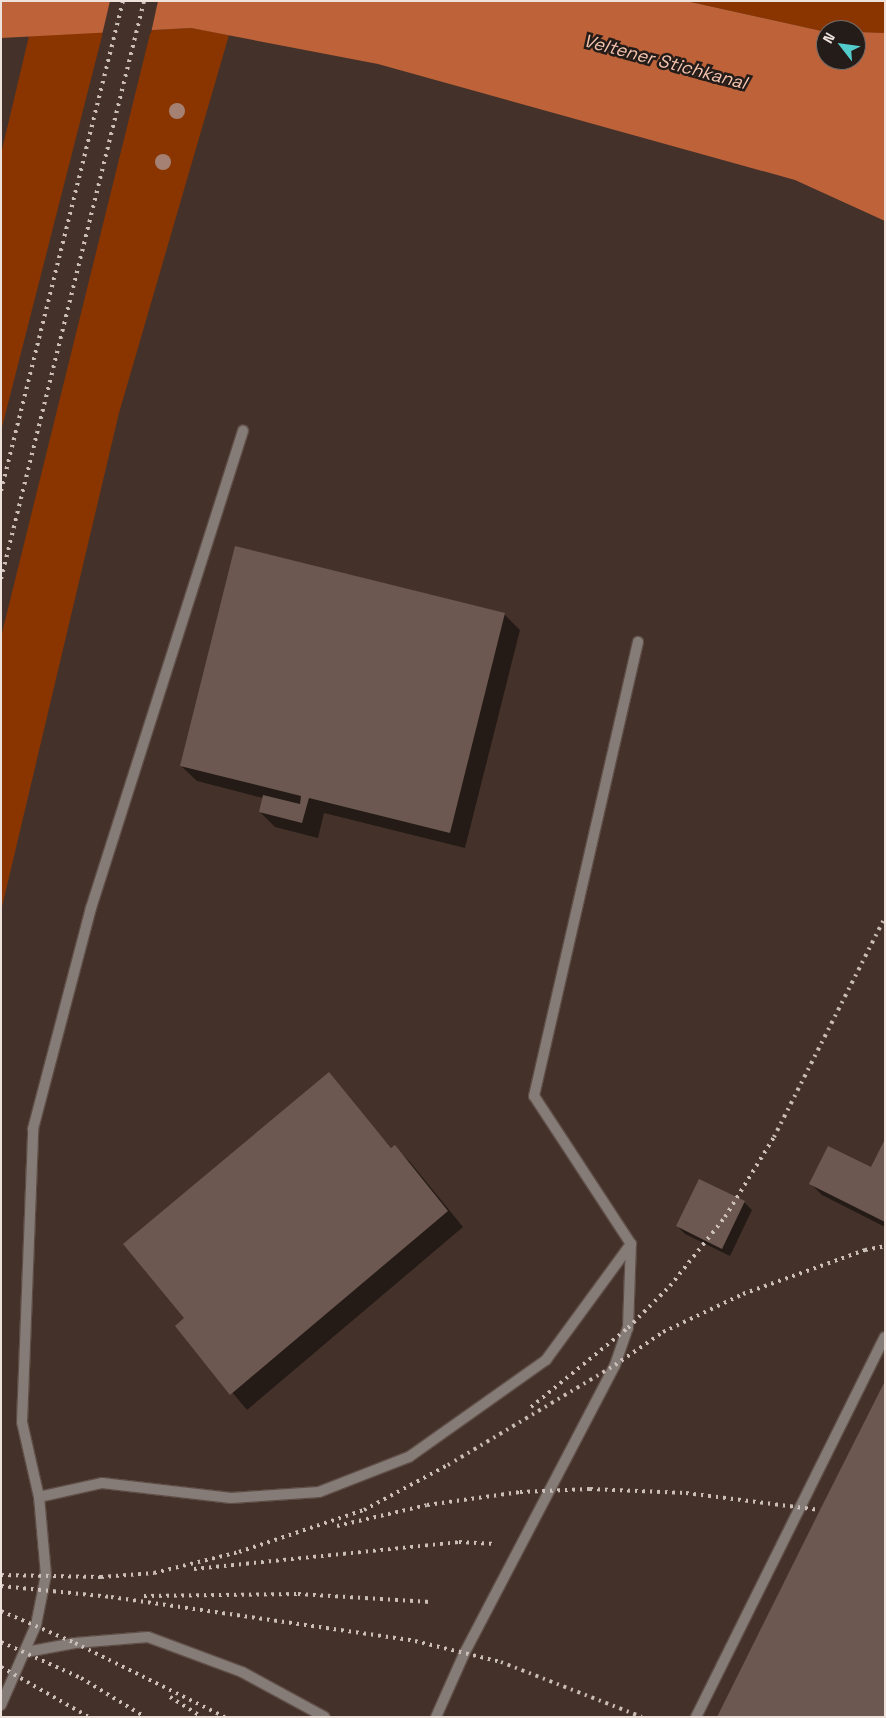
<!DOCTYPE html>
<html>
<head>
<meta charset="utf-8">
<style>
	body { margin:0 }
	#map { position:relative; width:886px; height:1718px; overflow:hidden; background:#44322a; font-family:"Space Grotesk",sans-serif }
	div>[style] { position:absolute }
	.green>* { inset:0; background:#8a3500 }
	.water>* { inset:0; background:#bd6239 }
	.pier>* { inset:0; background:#44322a }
	.shadow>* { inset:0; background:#0007 }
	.building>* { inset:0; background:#6c5850 }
	.roads { filter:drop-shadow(1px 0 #5f4e47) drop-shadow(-1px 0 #5f4e47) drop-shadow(0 1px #5f4e47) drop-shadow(0 -1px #5f4e47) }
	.lane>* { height:10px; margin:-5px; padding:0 5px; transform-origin:5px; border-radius:5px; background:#857b77 }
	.rail>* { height:4px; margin-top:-2px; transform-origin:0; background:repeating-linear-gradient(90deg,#cbbeb8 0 2.5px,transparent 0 7.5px) }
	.trees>* { width:16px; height:16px; margin:-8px; border-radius:50%; background:#a48172 }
	span { translate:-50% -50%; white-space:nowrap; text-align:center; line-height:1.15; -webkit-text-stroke:5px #241c19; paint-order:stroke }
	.water-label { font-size:18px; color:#f5c4af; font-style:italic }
	.frame { position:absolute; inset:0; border:2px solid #eee2dd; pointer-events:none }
	.north { position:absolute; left:816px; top:20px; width:50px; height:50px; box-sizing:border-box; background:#241c19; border:1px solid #756b67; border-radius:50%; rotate:300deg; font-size:14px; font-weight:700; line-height:20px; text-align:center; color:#eee2dd }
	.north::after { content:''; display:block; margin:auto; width:18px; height:22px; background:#52cdcc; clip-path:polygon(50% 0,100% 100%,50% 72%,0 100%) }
</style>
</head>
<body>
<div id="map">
	<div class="green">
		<div style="clip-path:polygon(686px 1px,885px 1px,885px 33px,826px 32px)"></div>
		<div style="clip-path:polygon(191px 28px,229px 35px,119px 413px,1px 911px,1px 637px,151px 30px)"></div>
		<div style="clip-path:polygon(103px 32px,91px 79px,1px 431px,1px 154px,29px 36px)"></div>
	</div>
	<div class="water">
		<div style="clip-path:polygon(1px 1px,686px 1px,826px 32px,826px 60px,856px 60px,856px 32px,885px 33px,885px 221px,795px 180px,378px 64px,191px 28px,1px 38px)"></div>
	</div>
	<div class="pier">
		<div style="clip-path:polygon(110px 1px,158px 1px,151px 33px,102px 35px)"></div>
	</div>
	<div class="shadow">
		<div style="clip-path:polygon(504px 614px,520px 630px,465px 848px,324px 813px,318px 838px,275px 827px,260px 812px,263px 798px,197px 781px,181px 766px)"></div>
		<div style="clip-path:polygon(329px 1074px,392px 1149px,395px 1147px,410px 1162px,463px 1227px,247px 1410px,177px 1326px,186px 1318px)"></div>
		<div style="clip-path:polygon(885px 1142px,885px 1227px,822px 1195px,810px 1183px,871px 1168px)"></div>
		<div style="clip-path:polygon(744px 1202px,752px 1210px,730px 1256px,685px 1234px,677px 1226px)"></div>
	</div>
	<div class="building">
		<div style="clip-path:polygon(235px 546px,505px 613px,450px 833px,309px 798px,302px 823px,259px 812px,263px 795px,300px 804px,301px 796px,180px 766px)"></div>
		<div style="clip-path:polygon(329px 1072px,391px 1148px,395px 1145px,448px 1211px,230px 1395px,175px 1326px,184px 1318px,123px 1244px)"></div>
		<div style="clip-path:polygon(885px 1139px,885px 1222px,809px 1184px,828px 1146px,871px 1167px)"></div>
		<div style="clip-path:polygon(699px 1179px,745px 1201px,722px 1249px,676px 1226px)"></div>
		<div style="clip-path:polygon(885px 1381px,885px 1717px,717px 1717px,820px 1510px)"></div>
	</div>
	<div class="roads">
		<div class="lane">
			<div style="left:39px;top:1497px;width:65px;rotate:-12.5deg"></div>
			<div style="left:102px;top:1483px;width:130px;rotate:6.6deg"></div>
			<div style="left:231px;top:1498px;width:88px;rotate:-3.9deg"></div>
			<div style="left:319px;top:1492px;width:97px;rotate:-21.3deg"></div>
			<div style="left:409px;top:1457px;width:168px;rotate:-35.3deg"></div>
			<div style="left:546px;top:1360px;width:144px;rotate:-53.8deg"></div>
			<div style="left:26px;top:1652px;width:50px;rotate:-10.4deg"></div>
			<div style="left:75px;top:1643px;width:73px;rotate:-4.7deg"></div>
			<div style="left:148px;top:1637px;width:100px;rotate:20.4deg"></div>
			<div style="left:242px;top:1672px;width:94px;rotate:28.5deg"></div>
			<div style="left:1px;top:1705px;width:87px;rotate:-66.4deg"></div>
			<div style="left:36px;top:1625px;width:51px;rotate:-78.7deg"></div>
			<div style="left:46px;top:1575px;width:78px;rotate:-95.1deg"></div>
			<div style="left:39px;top:1497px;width:77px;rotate:-102.8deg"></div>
			<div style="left:22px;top:1422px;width:293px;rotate:-87.8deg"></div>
			<div style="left:33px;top:1129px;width:228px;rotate:-75.3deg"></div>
			<div style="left:91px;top:908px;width:501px;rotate:-72.33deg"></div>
			<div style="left:436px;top:1717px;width:71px;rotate:-66deg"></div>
			<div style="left:465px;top:1652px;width:324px;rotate:-62.4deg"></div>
			<div style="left:615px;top:1365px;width:39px;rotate:-71deg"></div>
			<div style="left:628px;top:1328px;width:84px;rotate:-88deg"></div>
			<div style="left:631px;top:1244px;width:177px;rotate:-123.2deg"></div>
			<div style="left:534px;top:1096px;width:466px;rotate:-77.1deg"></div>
			<div style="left:696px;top:1717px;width:424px;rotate:-63.6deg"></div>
		</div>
	</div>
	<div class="rail">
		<div style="left:1px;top:491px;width:505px;rotate:-76.02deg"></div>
		<div style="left:1px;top:579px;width:595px;rotate:-76.1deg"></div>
		<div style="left:531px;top:1407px;width:125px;rotate:-39.2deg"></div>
		<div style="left:628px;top:1328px;width:59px;rotate:-45deg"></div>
		<div style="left:670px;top:1286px;width:88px;rotate:-51.4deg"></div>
		<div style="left:725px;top:1217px;width:94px;rotate:-58.5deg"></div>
		<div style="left:774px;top:1137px;width:246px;rotate:-63.2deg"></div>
		<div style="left:337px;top:1526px;width:92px;rotate:-13.1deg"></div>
		<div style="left:427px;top:1505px;width:94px;rotate:-8deg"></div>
		<div style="left:520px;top:1492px;width:70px;rotate:-2.5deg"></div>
		<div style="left:590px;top:1489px;width:96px;rotate:2.4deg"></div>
		<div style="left:686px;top:1493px;width:135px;rotate:7.2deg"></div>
		<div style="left:194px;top:1569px;width:266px;rotate:-5.8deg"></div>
		<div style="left:459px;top:1542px;width:37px;rotate:3deg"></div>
		<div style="left:1px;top:1575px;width:100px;rotate:1.1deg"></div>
		<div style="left:101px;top:1577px;width:53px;rotate:-4.3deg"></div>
		<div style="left:154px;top:1573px;width:88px;rotate:-13.9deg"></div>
		<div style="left:239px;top:1552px;width:132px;rotate:-18.6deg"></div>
		<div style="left:364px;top:1510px;width:95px;rotate:-28.2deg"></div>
		<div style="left:448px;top:1465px;width:195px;rotate:-30.9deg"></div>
		<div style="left:615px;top:1365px;width:58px;rotate:-34.5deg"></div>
		<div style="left:663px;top:1332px;width:89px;rotate:-25.4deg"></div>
		<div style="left:743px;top:1294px;width:130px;rotate:-19.8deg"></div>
		<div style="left:865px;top:1250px;width:20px;rotate:-11deg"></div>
		<div style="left:1px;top:1586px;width:111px;rotate:5.7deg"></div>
		<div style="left:111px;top:1597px;width:307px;rotate:8.2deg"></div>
		<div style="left:415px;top:1641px;width:89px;rotate:13.7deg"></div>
		<div style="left:501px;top:1662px;width:151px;rotate:21.3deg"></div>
		<div style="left:144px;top:1596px;width:154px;rotate:-0.7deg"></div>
		<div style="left:298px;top:1594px;width:133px;rotate:3.4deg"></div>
		<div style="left:1px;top:1611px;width:81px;rotate:23.4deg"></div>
		<div style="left:75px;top:1643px;width:167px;rotate:26.3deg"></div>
		<div style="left:1px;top:1642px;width:88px;rotate:24.2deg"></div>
		<div style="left:81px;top:1678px;width:75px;rotate:31.4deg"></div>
		<div style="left:1px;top:1667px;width:101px;rotate:29.6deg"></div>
		<div style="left:170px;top:1697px;width:38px;rotate:32deg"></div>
	</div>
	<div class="trees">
		<div style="left:177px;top:111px"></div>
		<div style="left:163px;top:162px"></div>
	</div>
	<div class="water-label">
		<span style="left:665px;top:62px;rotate:15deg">Veltener Stichkanal</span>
	</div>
	<div class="frame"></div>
	<div class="north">N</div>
</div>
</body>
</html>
